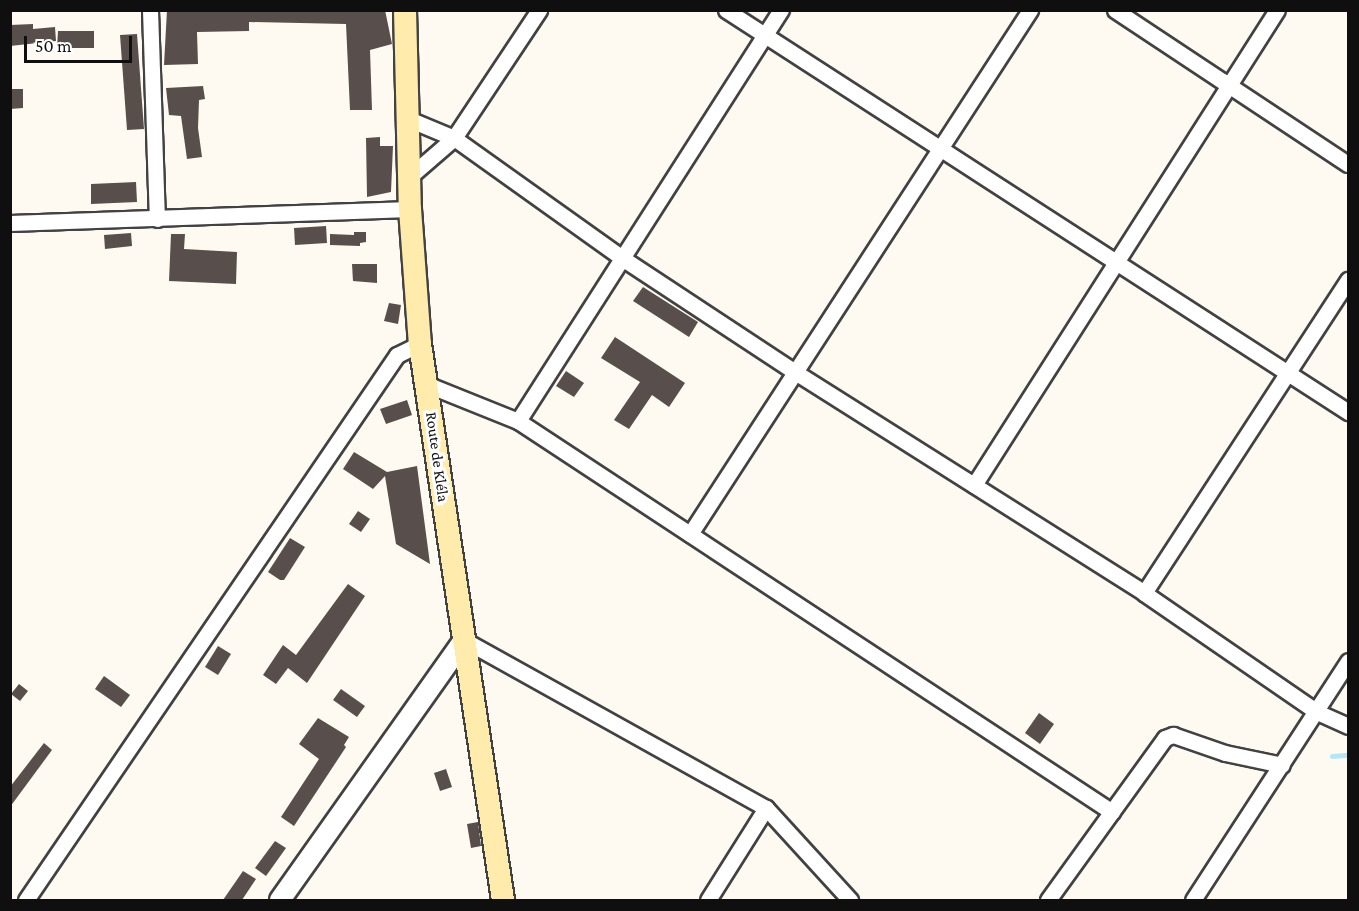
<!DOCTYPE html>
<html>
<head>
<meta charset="utf-8">
<style>
	body { margin:0 }
	#map { position:relative; width:1359px; height:911px; overflow:hidden; background:#fffaf1; font-family:"Crimson Pro",serif }
	div>[style] { position:absolute }
	.stream>* { height:4.5px; margin:-2.25px; padding:0 2.25px; transform-origin:2.25px; border-radius:2.25px; background:#b5e6f7 }
	.building>* { inset:0; background:#584e4b }
	.roads { filter:drop-shadow(2px 0 #424242) drop-shadow(-2px 0 #424242) drop-shadow(0 2px #424242) drop-shadow(0 -2px #424242) }
	.minor>* { height:15px; margin:-7.5px; padding:0 7.5px; transform-origin:7.5px; border-radius:7.5px; background:#fff }
	.tertiary>* { height:20px; margin:-10px; padding:0 10px; transform-origin:10px; border-radius:10px; background:#fff }
	.secondary>* { height:22px; margin:-11px; padding:0 11px; transform-origin:11px; border-radius:11px; background:#ffebac }
	span { translate:-50% -50%; white-space:nowrap; text-align:center; line-height:1.15; -webkit-text-stroke:6px #fff; paint-order:stroke }
	.street-label { font-size:16px; color:#0f0f0f }
	.frame { position:absolute; inset:0; border:12px solid #0f0f0f; pointer-events:none }
	.scale { position:absolute; left:24px; top:36px; width:108px; height:27px; box-sizing:border-box; border:3px solid #0f0f0f; border-top:0; padding-left:8px; font-size:18px; line-height:21px; white-space:nowrap; color:#0f0f0f; -webkit-text-stroke:4px #fff; paint-order:stroke }
</style>
</head>
<body>
<div id="map">
	<div class="stream">
		<div style="left:1332px;top:756px;width:16px;rotate:-4deg"></div>
	</div>
	<div class="building">
		<div style="clip-path:polygon(167px 10px,385px 10px,392px 44px,370px 50px,372px 110px,350px 110px,346px 24px,249px 22px,249px 31px,197px 32px,198px 64px,164px 65px)"></div>
		<div style="clip-path:polygon(33px 24px,33px 29px,55px 27px,56px 41px,10px 46px,10px 25px)"></div>
		<div style="clip-path:polygon(58px 31px,94px 31px,94px 48px,57px 48px)"></div>
		<div style="clip-path:polygon(137px 34px,144px 129px,127px 130px,120px 35px)"></div>
		<div style="clip-path:polygon(203px 86px,205px 99px,199px 100px,198px 128px,202px 157px,187px 159px,181px 116px,169px 115px,166px 88px)"></div>
		<div style="clip-path:polygon(10px 89px,23px 89px,23px 108px,10px 109px)"></div>
		<div style="clip-path:polygon(380px 137px,380px 146px,393px 146px,391px 192px,367px 197px,366px 138px)"></div>
		<div style="clip-path:polygon(136px 182px,137px 202px,91px 204px,91px 184px)"></div>
		<div style="clip-path:polygon(326px 226px,327px 243px,295px 245px,294px 228px)"></div>
		<div style="clip-path:polygon(354px 232px,366px 232px,366px 242px,360px 243px,360px 246px,330px 245px,330px 234px,354px 235px)"></div>
		<div style="clip-path:polygon(131px 233px,132px 246px,105px 249px,104px 235px)"></div>
		<div style="clip-path:polygon(171px 234px,185px 234px,184px 249px,237px 252px,236px 284px,169px 281px)"></div>
		<div style="clip-path:polygon(352px 264px,377px 264px,377px 283px,353px 281px)"></div>
		<div style="clip-path:polygon(643px 287px,698px 322px,689px 337px,633px 301px)"></div>
		<div style="clip-path:polygon(389px 303px,401px 305px,398px 324px,384px 321px)"></div>
		<div style="clip-path:polygon(615px 337px,685px 383px,669px 407px,652px 395px,629px 429px,614px 420px,640px 382px,601px 358px)"></div>
		<div style="clip-path:polygon(566px 371px,584px 383px,574px 397px,556px 386px)"></div>
		<div style="clip-path:polygon(407px 400px,412px 415px,386px 424px,380px 409px)"></div>
		<div style="clip-path:polygon(354px 452px,387px 472px,417px 466px,430px 564px,396px 544px,385px 476px,373px 489px,343px 469px)"></div>
		<div style="clip-path:polygon(358px 511px,370px 519px,361px 532px,349px 524px)"></div>
		<div style="clip-path:polygon(290px 538px,305px 547px,284px 580px,280px 580px,268px 572px)"></div>
		<div style="clip-path:polygon(348px 584px,365px 596px,307px 683px,288px 668px,276px 684px,263px 675px,283px 645px,296px 655px)"></div>
		<div style="clip-path:polygon(218px 646px,231px 654px,218px 675px,205px 667px)"></div>
		<div style="clip-path:polygon(104px 676px,130px 695px,121px 707px,95px 689px)"></div>
		<div style="clip-path:polygon(19px 684px,28px 691px,20px 701px,11px 694px)"></div>
		<div style="clip-path:polygon(341px 689px,365px 706px,357px 717px,333px 700px)"></div>
		<div style="clip-path:polygon(1039px 713px,1054px 724px,1040px 744px,1025px 733px)"></div>
		<div style="clip-path:polygon(318px 718px,349px 737px,344px 745px,346px 747px,294px 826px,281px 817px,319px 759px,299px 744px)"></div>
		<div style="clip-path:polygon(44px 743px,52px 750px,10px 807px,10px 787px)"></div>
		<div style="clip-path:polygon(446px 769px,452px 787px,440px 791px,434px 773px)"></div>
		<div style="clip-path:polygon(478px 822px,481px 846px,471px 848px,467px 824px)"></div>
		<div style="clip-path:polygon(275px 841px,286px 848px,266px 876px,255px 868px)"></div>
		<div style="clip-path:polygon(243px 871px,256px 879px,242px 900px,223px 900px)"></div>
	</div>
	<div class="roads">
		<div class="minor">
			<div style="left:150px;top:10px;width:209px;rotate:88.1deg"></div>
			<div style="left:726px;top:10px;width:741px;rotate:32.87deg"></div>
			<div style="left:1115px;top:10px;width:279px;rotate:33.5deg"></div>
			<div style="left:406px;top:118px;width:52px;rotate:22.6deg"></div>
			<div style="left:454px;top:138px;width:206px;rotate:35.5deg"></div>
			<div style="left:622px;top:258px;width:207px;rotate:33.4deg"></div>
			<div style="left:795px;top:372px;width:413px;rotate:32.3deg"></div>
			<div style="left:1144px;top:593px;width:210px;rotate:34.5deg"></div>
			<div style="left:1317px;top:712px;width:34px;rotate:24deg"></div>
			<div style="left:409px;top:177px;width:60px;rotate:-40.9deg"></div>
			<div style="left:454px;top:138px;width:154px;rotate:-56.4deg"></div>
			<div style="left:10px;top:223px;width:400px;rotate:-2deg"></div>
			<div style="left:426px;top:384px;width:99px;rotate:21.9deg"></div>
			<div style="left:518px;top:421px;width:711px;rotate:33.35deg"></div>
			<div style="left:518px;top:421px;width:488px;rotate:-57.4deg"></div>
			<div style="left:974px;top:485px;width:563px;rotate:-57.47deg"></div>
			<div style="left:690px;top:534px;width:625px;rotate:-57.02deg"></div>
			<div style="left:1144px;top:593px;width:374px;rotate:-56.9deg"></div>
			<div style="left:464px;top:640px;width:346px;rotate:29.1deg"></div>
			<div style="left:766px;top:808px;width:125px;rotate:47.6deg"></div>
			<div style="left:26px;top:900px;width:659px;rotate:-55.76deg"></div>
			<div style="left:397px;top:355px;width:25px;rotate:-26deg"></div>
			<div style="left:708px;top:900px;width:109px;rotate:-57.8deg"></div>
			<div style="left:1048px;top:900px;width:200px;rotate:-54.2deg"></div>
			<div style="left:1165px;top:738px;width:9px;rotate:-21deg"></div>
			<div style="left:1173px;top:735px;width:55px;rotate:19.1deg"></div>
			<div style="left:1225px;top:753px;width:58px;rotate:11.9deg"></div>
			<div style="left:1193px;top:900px;width:285px;rotate:-57deg"></div>
		</div>
		<div class="tertiary">
			<div style="left:280px;top:900px;width:319px;rotate:-54.7deg"></div>
		</div>
		<div class="secondary">
			<div style="left:405px;top:10px;width:199px;rotate:88.6deg"></div>
			<div style="left:410px;top:209px;width:135px;rotate:85.8deg"></div>
			<div style="left:420px;top:344px;width:562px;rotate:81.51deg"></div>
		</div>
	</div>
	<div class="street-label">
		<span style="left:437px;top:457px;rotate:82deg">Route de Kléla</span>
	</div>
	<div class="frame"></div>
	<div class="scale">50 m</div>
</div>
</body>
</html>
